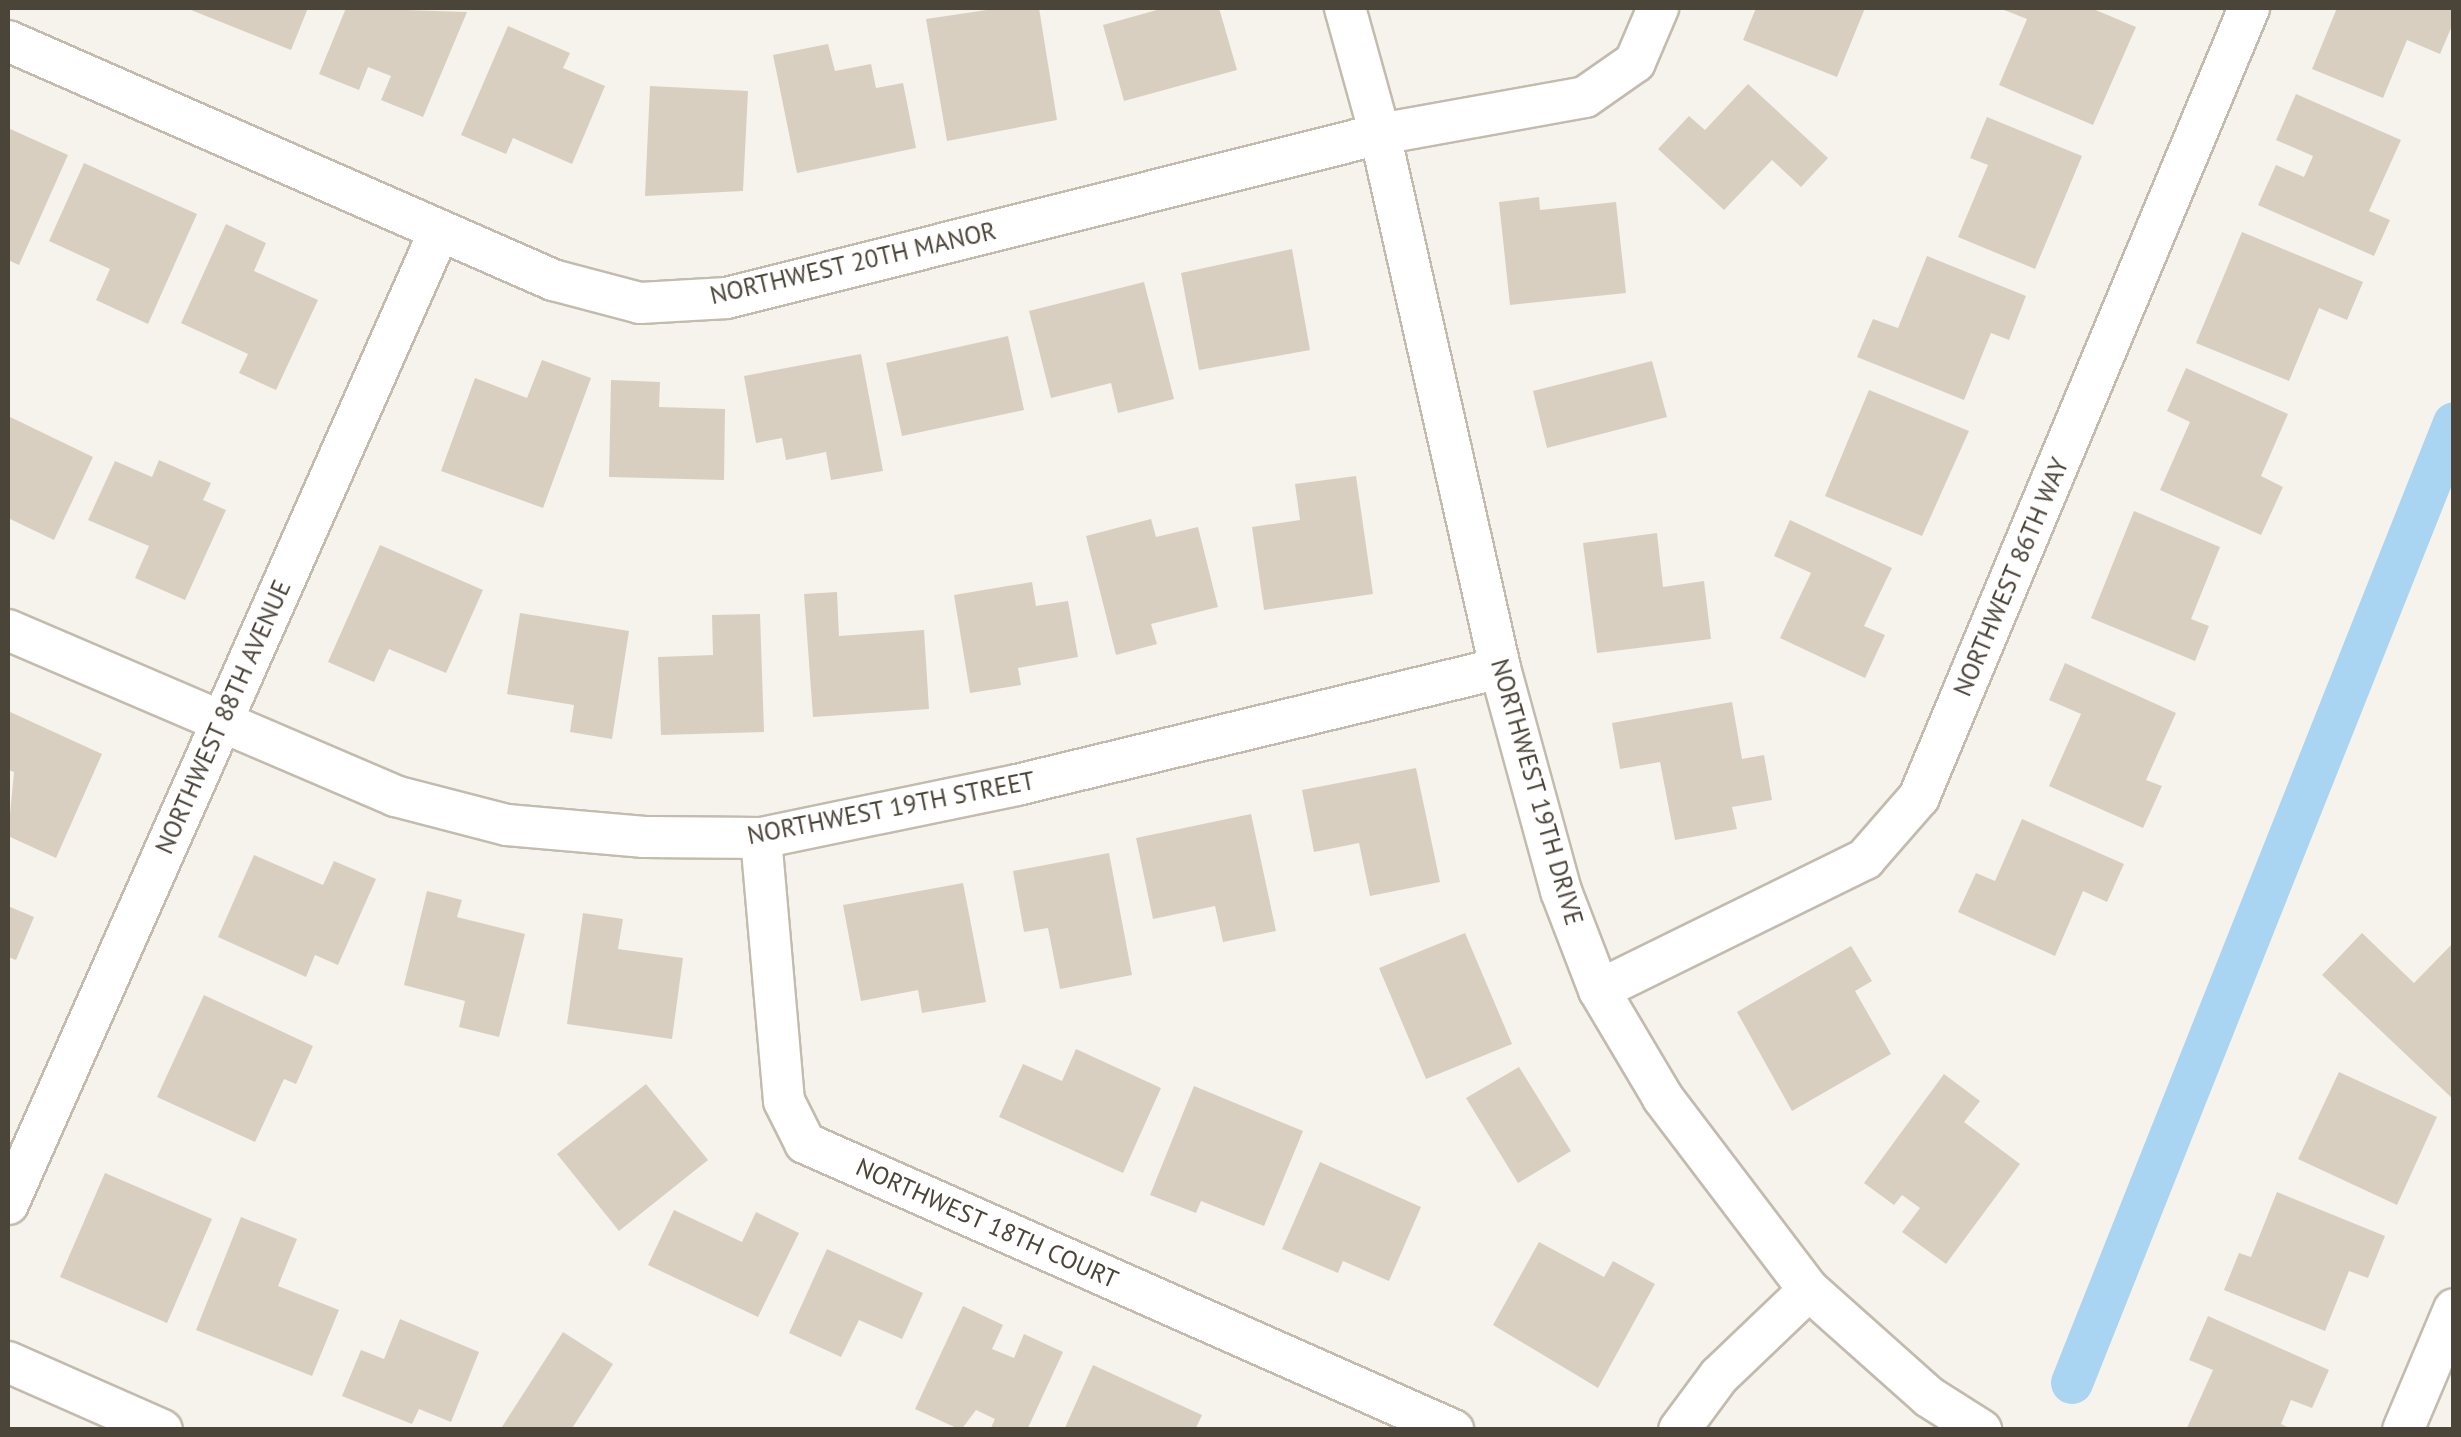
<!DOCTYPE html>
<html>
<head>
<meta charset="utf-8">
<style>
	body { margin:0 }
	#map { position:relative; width:2461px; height:1437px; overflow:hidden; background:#f6f3ec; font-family:"PT Sans",sans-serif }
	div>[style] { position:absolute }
	.canal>* { height:42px; margin:-21px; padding:0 21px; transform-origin:21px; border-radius:21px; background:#a9d4f2 }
	.building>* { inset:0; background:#d8cfc1 }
	.roads { filter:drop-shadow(2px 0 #c2bbae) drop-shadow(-2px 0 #c2bbae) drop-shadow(0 2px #c2bbae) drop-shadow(0 -2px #c2bbae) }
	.street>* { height:40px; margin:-20px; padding:0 20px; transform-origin:20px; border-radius:20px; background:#fff }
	span { translate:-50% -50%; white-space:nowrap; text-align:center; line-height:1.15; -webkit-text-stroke:8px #fff; paint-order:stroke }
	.street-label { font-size:25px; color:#4b4439 }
	.frame { position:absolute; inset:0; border:10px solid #4b4439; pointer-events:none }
</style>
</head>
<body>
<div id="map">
	<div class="canal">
		<div style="left:2072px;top:1383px;width:1033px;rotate:-68.3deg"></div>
	</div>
	<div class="building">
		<div style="clip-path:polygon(186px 8px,308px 8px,291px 50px)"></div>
		<div style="clip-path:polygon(346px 8px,467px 12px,423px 117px,381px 100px,391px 76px,368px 67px,359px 90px,319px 74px)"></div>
		<div style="clip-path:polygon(1000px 8px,1039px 8px,1057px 120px,947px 141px,926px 19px)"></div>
		<div style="clip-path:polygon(1164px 8px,1219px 8px,1237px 70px,1124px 101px,1103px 25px)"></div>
		<div style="clip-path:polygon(1756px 8px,1865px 8px,1837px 77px,1743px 40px)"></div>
		<div style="clip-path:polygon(1999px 8px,2091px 8px,2136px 27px,2093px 125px,1999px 85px,2027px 19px)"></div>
		<div style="clip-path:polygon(2337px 8px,2454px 8px,2454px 21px,2440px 54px,2407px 40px,2383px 98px,2312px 69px)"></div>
		<div style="clip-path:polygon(508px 26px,570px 53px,563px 68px,605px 86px,572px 164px,513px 138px,506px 154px,461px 135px)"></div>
		<div style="clip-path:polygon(828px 44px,835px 71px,871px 64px,876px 88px,903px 83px,916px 148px,797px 173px,773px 55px)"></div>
		<div style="clip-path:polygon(1748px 84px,1828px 158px,1801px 187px,1772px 160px,1724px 210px,1658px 149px,1689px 116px,1705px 130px)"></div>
		<div style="clip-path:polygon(650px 86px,748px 91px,743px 191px,645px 196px)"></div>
		<div style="clip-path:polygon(2296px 94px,2401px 140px,2369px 211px,2390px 220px,2374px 256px,2258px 205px,2276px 165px,2304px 177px,2313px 156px,2276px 140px)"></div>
		<div style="clip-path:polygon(1987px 117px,2082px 156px,2035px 269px,1958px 237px,1988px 165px,1970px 158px)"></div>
		<div style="clip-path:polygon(8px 128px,68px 155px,19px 265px,8px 260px)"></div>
		<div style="clip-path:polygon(84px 163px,197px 214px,148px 324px,96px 300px,110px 269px,49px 241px)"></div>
		<div style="clip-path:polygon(1539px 197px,1540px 210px,1616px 202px,1626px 293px,1510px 305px,1499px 202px)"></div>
		<div style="clip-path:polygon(226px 224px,266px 243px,254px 271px,318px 300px,276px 390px,239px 373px,248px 354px,181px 323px)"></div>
		<div style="clip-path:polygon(2242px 232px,2363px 282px,2347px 320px,2319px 308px,2289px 381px,2196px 343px)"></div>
		<div style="clip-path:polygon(1292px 249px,1310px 350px,1199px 370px,1181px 273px)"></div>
		<div style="clip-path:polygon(1927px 256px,2026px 296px,2009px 340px,1991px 333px,1964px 400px,1857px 357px,1873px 319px,1898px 328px)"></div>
		<div style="clip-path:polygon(1144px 282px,1174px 399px,1118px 413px,1111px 383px,1051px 398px,1029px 311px)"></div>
		<div style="clip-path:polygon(1008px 336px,1024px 410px,902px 436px,886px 363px)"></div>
		<div style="clip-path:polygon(861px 354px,883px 471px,831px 480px,826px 452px,786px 460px,782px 438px,756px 443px,744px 376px)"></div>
		<div style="clip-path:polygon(542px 360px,591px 378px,543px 508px,441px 471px,475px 378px,527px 398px)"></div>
		<div style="clip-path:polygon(1652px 361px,1667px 417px,1547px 448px,1533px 391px)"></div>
		<div style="clip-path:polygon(2186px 368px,2288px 414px,2261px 476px,2283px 487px,2261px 535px,2160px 490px,2190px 422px,2167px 411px)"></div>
		<div style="clip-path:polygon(611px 380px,660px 382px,659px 407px,725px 409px,724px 480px,609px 477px)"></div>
		<div style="clip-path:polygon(1869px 390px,1969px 431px,1922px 536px,1825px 496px)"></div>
		<div style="clip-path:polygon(8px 416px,93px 457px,54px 540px,8px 518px)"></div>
		<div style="clip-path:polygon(159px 460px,211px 483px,203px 500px,226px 510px,185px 600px,135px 578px,149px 546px,88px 520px,115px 461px,152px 477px)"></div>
		<div style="clip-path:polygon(1356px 476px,1373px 594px,1264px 610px,1252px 527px,1300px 520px,1295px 484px)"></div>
		<div style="clip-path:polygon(2134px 511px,2220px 547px,2191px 619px,2209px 626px,2195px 661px,2091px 618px)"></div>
		<div style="clip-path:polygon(1151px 519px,1156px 537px,1198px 527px,1218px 607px,1151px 624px,1157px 644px,1116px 655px,1086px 536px)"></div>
		<div style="clip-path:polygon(1790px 520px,1892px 568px,1864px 626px,1885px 635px,1865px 678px,1780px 638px,1811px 573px,1774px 556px)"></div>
		<div style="clip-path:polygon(1657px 533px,1663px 587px,1704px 581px,1711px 639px,1597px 653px,1583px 543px)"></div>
		<div style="clip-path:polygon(380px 545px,483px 590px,446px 673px,389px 649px,374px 682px,328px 662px)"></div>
		<div style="clip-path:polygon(1032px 582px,1036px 606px,1068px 601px,1078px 657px,1018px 668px,1021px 685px,970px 693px,954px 595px)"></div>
		<div style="clip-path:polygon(837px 592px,839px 636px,924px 630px,929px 709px,813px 717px,804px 594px)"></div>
		<div style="clip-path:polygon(520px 613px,629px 631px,612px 739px,570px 732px,574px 705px,507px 694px)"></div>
		<div style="clip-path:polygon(760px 614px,764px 732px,661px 735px,658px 657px,713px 655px,712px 615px)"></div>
		<div style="clip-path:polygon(2065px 663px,2176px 713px,2146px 780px,2162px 786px,2143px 828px,2049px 786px,2081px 714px,2049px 700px)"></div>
		<div style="clip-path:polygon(1732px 702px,1742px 759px,1764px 755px,1772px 800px,1732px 807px,1737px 829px,1675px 840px,1660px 762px,1620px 769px,1612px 723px)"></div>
		<div style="clip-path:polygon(8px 711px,102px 754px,56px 858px,8px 836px,14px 772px,8px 770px)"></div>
		<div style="clip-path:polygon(1416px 768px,1440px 882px,1370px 896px,1359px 843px,1314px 852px,1302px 790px)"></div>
		<div style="clip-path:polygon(1251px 814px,1276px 931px,1223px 942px,1215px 906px,1153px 919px,1136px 838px)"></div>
		<div style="clip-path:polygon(2022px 819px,2124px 864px,2107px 902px,2083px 891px,2055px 956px,1958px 912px,1976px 873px,1995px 881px)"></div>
		<div style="clip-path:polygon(1109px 853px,1132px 975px,1060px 989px,1048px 928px,1024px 932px,1013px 871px)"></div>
		<div style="clip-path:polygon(254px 855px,323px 885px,334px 861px,376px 879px,338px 965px,315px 955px,306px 977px,218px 937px)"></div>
		<div style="clip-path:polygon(963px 883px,986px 1002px,922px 1013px,918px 990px,861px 1001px,843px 905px)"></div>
		<div style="clip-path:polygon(427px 891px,462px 900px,457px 917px,525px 934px,499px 1037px,459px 1027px,465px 1001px,404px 985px)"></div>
		<div style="clip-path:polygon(8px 906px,34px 917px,16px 960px,8px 957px)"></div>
		<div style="clip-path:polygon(583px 913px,623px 919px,618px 949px,683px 958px,672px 1039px,567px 1024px)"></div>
		<div style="clip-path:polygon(1465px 933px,1512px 1044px,1426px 1079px,1379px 968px)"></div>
		<div style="clip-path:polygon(2362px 933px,2414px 983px,2454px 942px,2454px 1100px,2322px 975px)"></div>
		<div style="clip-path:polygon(1851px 946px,1872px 981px,1855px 991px,1891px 1054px,1792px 1111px,1737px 1012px)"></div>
		<div style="clip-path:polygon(204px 995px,313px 1046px,296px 1084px,284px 1079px,255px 1142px,157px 1097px)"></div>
		<div style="clip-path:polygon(1076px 1049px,1161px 1088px,1123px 1173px,999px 1117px,1023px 1064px,1062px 1081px)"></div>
		<div style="clip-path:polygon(1519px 1067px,1571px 1151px,1518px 1183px,1466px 1098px)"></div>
		<div style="clip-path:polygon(2339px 1072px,2437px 1117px,2397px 1205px,2298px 1159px)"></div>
		<div style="clip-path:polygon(1944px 1074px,1980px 1101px,1964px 1122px,2020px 1164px,1946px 1264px,1902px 1232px,1920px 1208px,1902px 1195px,1894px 1205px,1864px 1183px)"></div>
		<div style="clip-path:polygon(646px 1084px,708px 1160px,619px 1231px,557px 1154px)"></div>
		<div style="clip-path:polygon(1194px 1086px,1303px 1131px,1264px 1226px,1201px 1201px,1196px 1213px,1150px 1195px)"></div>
		<div style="clip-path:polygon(1320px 1162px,1421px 1207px,1389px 1281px,1343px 1261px,1338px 1273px,1282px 1249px)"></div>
		<div style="clip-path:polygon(105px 1173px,212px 1219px,167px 1323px,60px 1277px)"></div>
		<div style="clip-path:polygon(2277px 1192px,2385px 1236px,2368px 1278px,2349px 1271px,2325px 1331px,2224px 1290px,2239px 1253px,2251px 1257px)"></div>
		<div style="clip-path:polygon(674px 1210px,742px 1242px,756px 1212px,799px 1233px,758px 1317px,648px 1265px)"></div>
		<div style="clip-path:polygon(241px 1217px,297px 1239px,278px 1286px,339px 1310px,312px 1376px,196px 1330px)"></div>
		<div style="clip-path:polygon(1539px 1242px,1604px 1277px,1613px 1261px,1655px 1284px,1598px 1388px,1493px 1325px)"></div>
		<div style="clip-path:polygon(827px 1249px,923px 1293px,902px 1339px,859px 1320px,841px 1357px,789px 1333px)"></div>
		<div style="clip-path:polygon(963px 1306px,1003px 1325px,992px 1349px,1014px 1358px,1024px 1334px,1063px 1352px,1027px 1430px,990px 1430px,995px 1419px,976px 1410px,961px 1430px,915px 1409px)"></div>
		<div style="clip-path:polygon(2208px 1316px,2329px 1370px,2312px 1408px,2291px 1400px,2281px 1424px,2294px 1430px,2186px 1430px,2213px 1370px,2189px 1360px)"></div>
		<div style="clip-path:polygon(400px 1319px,479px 1352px,451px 1422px,419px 1409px,412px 1424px,342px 1396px,361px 1350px,384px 1359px)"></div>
		<div style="clip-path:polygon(563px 1332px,613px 1364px,571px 1430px,500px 1430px)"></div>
		<div style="clip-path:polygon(1093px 1365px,1202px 1415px,1195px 1430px,1064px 1430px)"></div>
	</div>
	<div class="roads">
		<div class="street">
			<div style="left:1345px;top:8px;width:131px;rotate:74.5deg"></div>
			<div style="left:1380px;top:134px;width:547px;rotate:77.33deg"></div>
			<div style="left:1500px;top:668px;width:231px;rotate:74.7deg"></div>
			<div style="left:1561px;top:891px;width:106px;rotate:69deg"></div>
			<div style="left:1599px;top:990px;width:126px;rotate:59.3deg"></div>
			<div style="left:1663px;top:1098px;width:241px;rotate:52.8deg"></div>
			<div style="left:1809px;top:1290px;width:161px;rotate:41.7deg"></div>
			<div style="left:1929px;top:1397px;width:62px;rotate:32.4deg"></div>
			<div style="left:8px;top:41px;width:595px;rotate:23.68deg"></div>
			<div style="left:553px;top:280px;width:90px;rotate:14.8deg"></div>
			<div style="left:640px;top:303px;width:87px;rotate:-3.3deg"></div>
			<div style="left:727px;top:298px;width:673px;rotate:-14.1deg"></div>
			<div style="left:1380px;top:134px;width:208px;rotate:-10.2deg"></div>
			<div style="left:1585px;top:97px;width:61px;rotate:-35deg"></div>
			<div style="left:1635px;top:62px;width:59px;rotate:-66.9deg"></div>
			<div style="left:8px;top:630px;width:421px;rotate:23.2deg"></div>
			<div style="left:395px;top:796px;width:116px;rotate:14.5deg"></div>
			<div style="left:507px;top:825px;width:138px;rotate:5deg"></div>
			<div style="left:644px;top:837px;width:117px;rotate:0.5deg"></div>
			<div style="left:761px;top:838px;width:261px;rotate:-11.7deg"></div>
			<div style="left:1017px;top:785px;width:497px;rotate:-13.6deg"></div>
			<div style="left:761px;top:838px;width:264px;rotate:85deg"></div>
			<div style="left:784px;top:1101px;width:47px;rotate:63.4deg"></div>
			<div style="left:805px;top:1143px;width:709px;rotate:23.89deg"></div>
			<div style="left:1599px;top:990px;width:297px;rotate:-26.2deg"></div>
			<div style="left:1865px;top:859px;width:82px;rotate:-48.9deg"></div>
			<div style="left:1919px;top:797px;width:855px;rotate:-67.3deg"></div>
			<div style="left:8px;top:1204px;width:1063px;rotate:-66.09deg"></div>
			<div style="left:8px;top:1362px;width:168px;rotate:23.8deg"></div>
			<div style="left:1679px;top:1430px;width:67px;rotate:-53.5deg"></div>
			<div style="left:1719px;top:1376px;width:124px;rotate:-43.7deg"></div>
			<div style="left:2403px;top:1430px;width:131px;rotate:-67.1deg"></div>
		</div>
	</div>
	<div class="street-label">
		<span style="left:853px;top:263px;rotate:-13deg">NORTHWEST 20TH MANOR</span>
		<span style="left:2011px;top:577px;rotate:-67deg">NORTHWEST 86TH WAY</span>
		<span style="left:223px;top:717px;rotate:-66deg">NORTHWEST 88TH AVENUE</span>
		<span style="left:1537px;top:792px;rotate:74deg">NORTHWEST 19TH DRIVE</span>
		<span style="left:891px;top:808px;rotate:-11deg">NORTHWEST 19TH STREET</span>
		<span style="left:987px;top:1223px;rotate:24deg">NORTHWEST 18TH COURT</span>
	</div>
	<div class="frame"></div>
</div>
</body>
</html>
